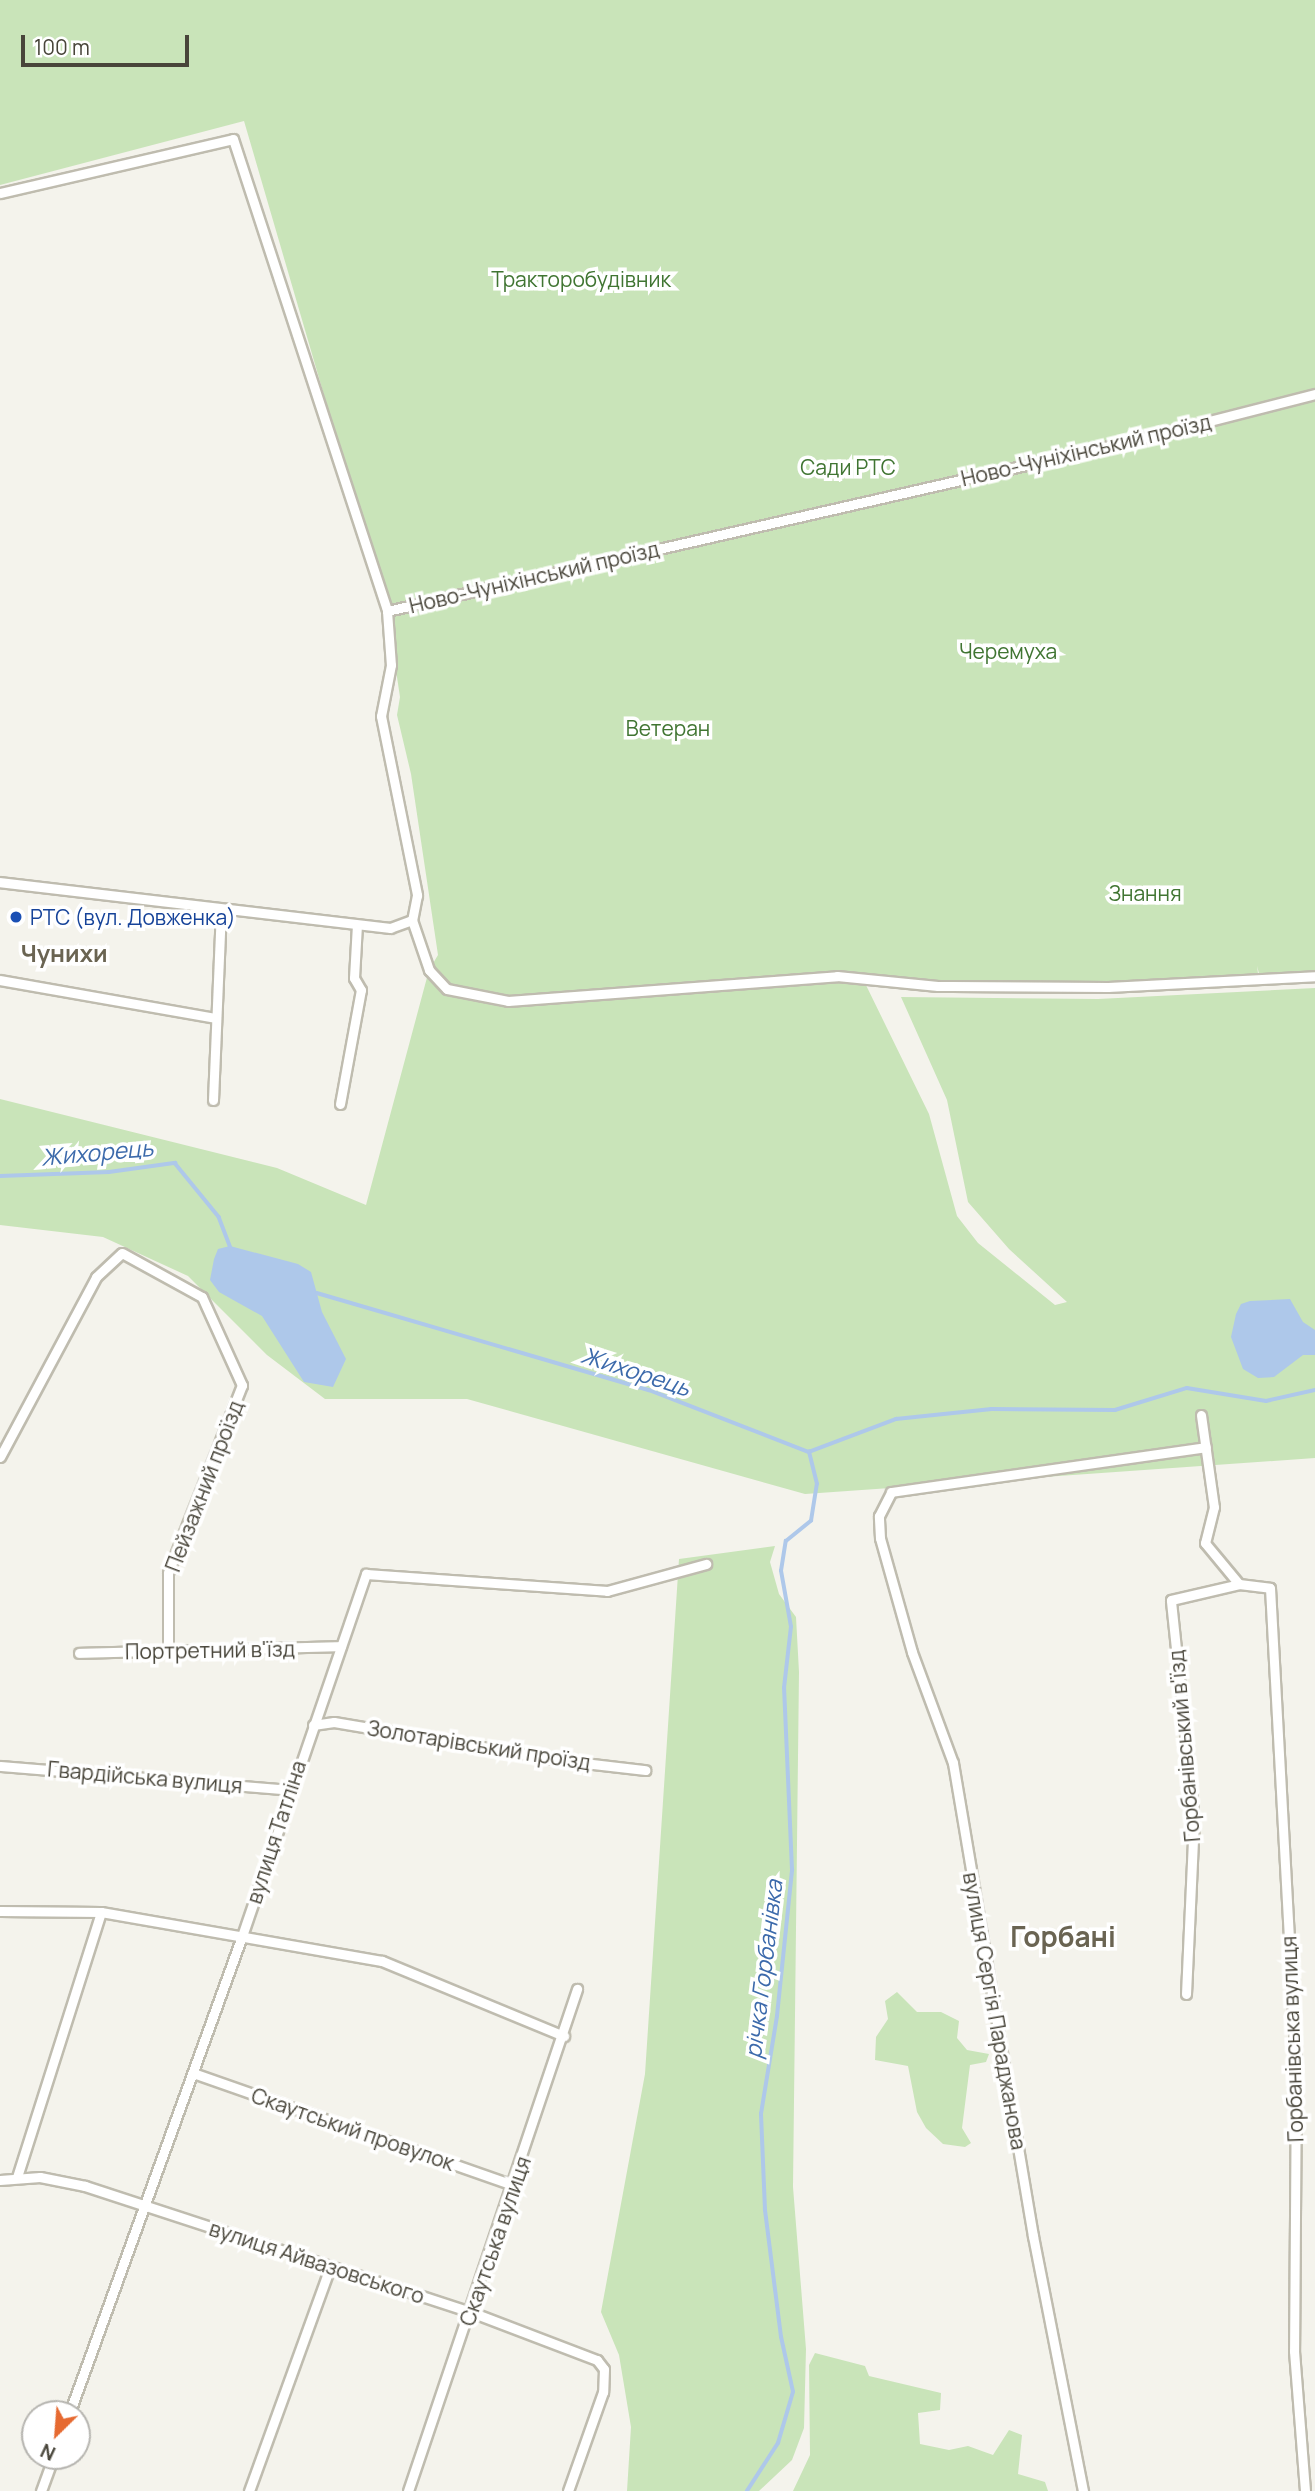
<!DOCTYPE html>
<html>
<head>
<meta charset="utf-8">
<style>
	body { margin:0 }
	#map { position:relative; width:1315px; height:2491px; overflow:hidden; background:#f4f3ec; font-family:Manrope,sans-serif }
	div>[style] { position:absolute }
	.green>* { inset:0; background:#c9e4b9 }
	.water>* { inset:0; background:#aec8ea }
	.stream>* { height:3.5px; margin:-1.75px; padding:0 1.75px; transform-origin:1.75px; border-radius:1.75px; background:#aec8ea }
	.roads { filter:drop-shadow(2px 0 #bfbcaf) drop-shadow(-2px 0 #bfbcaf) drop-shadow(0 2px #bfbcaf) drop-shadow(0 -2px #bfbcaf) }
	.street>* { height:9px; margin:-4.5px; padding:0 4.5px; transform-origin:4.5px; border-radius:4.5px; background:#fff }
	.dots>* { width:19px; height:19px; translate:-50% -50%; box-sizing:border-box; border:4px solid #fff; border-radius:50% }
	span { translate:-50% -50%; white-space:nowrap; text-align:center; line-height:1.15; -webkit-text-stroke:7px #fff; paint-order:stroke }
	.park-label { font-size:21px; color:#407532 }
	.street-label { font-size:21px; color:#48453a }
	.transit-label { font-size:21px; color:#164399 }
	.left { translate:0 -50%; text-align:left }
	.water-label { font-size:23px; color:#3c6aab; font-style:italic }
	.quarter-label { font-size:24px; color:#6a6452; font-weight:700 }
	.district-label { font-size:28px; color:#6a6452; font-weight:700 }
	.north { position:absolute; left:21px; top:2400px; width:70px; height:70px; box-sizing:border-box; background:#fff; border:2px solid #b6b5b0; border-radius:50%; rotate:205deg; font-size:19px; font-weight:700; line-height:28px; text-align:center; color:#48453a }
	.north::after { content:''; display:block; margin:auto; width:24px; height:32px; background:#e66a31; clip-path:polygon(50% 0,100% 100%,50% 72%,0 100%) }
	.scale { position:absolute; left:21px; top:35px; width:168px; height:32px; box-sizing:border-box; border:4px solid #48453a; border-top:0; padding-left:9px; font-size:21px; line-height:24px; white-space:nowrap; color:#48453a; -webkit-text-stroke:5px #fff; paint-order:stroke }
</style>
</head>
<body>
<div id="map">
	<div class="green">
		<div style="clip-path:polygon(0 0,1315px 0,1315px 974px,1261px 981px,1257px 966px,1259px 981px,969px 986px,863px 979px,929px 1114px,957px 1216px,978px 1243px,1055px 1305px,1067px 1302px,1009px 1249px,968px 1202px,947px 1100px,901px 997px,1098px 999px,1315px 988px,1315px 1458px,805px 1494px,467px 1399px,325px 1399px,267px 1355px,188px 1276px,103px 1237px,0 1225px,0 1099px,277px 1168px,366px 1205px,429px 970px,438px 955px,411px 774px,397px 715px,400px 697px,387px 611px,244px 121px,0 185px)"></div>
		<div style="clip-path:polygon(775px 1546px,770px 1562px,779px 1594px,796px 1617px,799px 1672px,793px 2187px,806px 2349px,804px 2428px,792px 2460px,759px 2491px,627px 2491px,631px 2427px,619px 2355px,601px 2312px,645px 2074px,679px 1559px)"></div>
		<div style="clip-path:polygon(897px 1992px,917px 2012px,941px 2012px,959px 2021px,957px 2038px,967px 2050px,989px 2054px,986px 2062px,970px 2065px,962px 2128px,971px 2143px,965px 2147px,943px 2144px,926px 2128px,917px 2112px,908px 2066px,875px 2060px,876px 2037px,888px 2019px,885px 2001px)"></div>
		<div style="clip-path:polygon(815px 2353px,865px 2366px,869px 2376px,941px 2393px,940px 2410px,918px 2413px,920px 2444px,949px 2450px,968px 2446px,993px 2455px,1009px 2430px,1022px 2435px,1018px 2474px,1045px 2482px,1048px 2491px,793px 2491px,810px 2455px,809px 2365px)"></div>
	</div>
	<div class="water">
		<div style="clip-path:polygon(230px 1246px,298px 1264px,311px 1272px,322px 1312px,346px 1359px,333px 1387px,304px 1382px,262px 1316px,219px 1292px,210px 1280px,214px 1259px,218px 1249px)"></div>
		<div style="clip-path:polygon(1290px 1299px,1303px 1322px,1315px 1330px,1315px 1355px,1303px 1355px,1274px 1377px,1258px 1378px,1243px 1369px,1231px 1337px,1236px 1314px,1241px 1304px,1250px 1301px)"></div>
	</div>
	<div class="stream">
		<div style="left:0;top:1176px;width:109px;rotate:-2.1deg"></div>
		<div style="left:109px;top:1172px;width:67px;rotate:-7.8deg"></div>
		<div style="left:175px;top:1163px;width:70px;rotate:50.8deg"></div>
		<div style="left:219px;top:1217px;width:36px;rotate:69deg"></div>
		<div style="left:317px;top:1293px;width:346px;rotate:16.3deg"></div>
		<div style="left:649px;top:1390px;width:172px;rotate:21.2deg"></div>
		<div style="left:809px;top:1452px;width:93px;rotate:-20.8deg"></div>
		<div style="left:896px;top:1419px;width:96px;rotate:-6deg"></div>
		<div style="left:991px;top:1409px;width:124px;rotate:0.5deg"></div>
		<div style="left:1115px;top:1410px;width:75px;rotate:-17deg"></div>
		<div style="left:1187px;top:1388px;width:80px;rotate:9.3deg"></div>
		<div style="left:1266px;top:1401px;width:50px;rotate:-12.7deg"></div>
		<div style="left:747px;top:2491px;width:57px;rotate:-57.1deg"></div>
		<div style="left:778px;top:2443px;width:53px;rotate:-73.6deg"></div>
		<div style="left:793px;top:2392px;width:56px;rotate:-102.3deg"></div>
		<div style="left:781px;top:2337px;width:128px;rotate:-97.2deg"></div>
		<div style="left:765px;top:2210px;width:96px;rotate:-92.4deg"></div>
		<div style="left:761px;top:2114px;width:99px;rotate:-80.7deg"></div>
		<div style="left:777px;top:2016px;width:147px;rotate:-84.1deg"></div>
		<div style="left:792px;top:1870px;width:182px;rotate:-92.5deg"></div>
		<div style="left:784px;top:1688px;width:61px;rotate:-83.5deg"></div>
		<div style="left:791px;top:1627px;width:57px;rotate:-100.1deg"></div>
		<div style="left:781px;top:1571px;width:30px;rotate:-81deg"></div>
		<div style="left:786px;top:1541px;width:32px;rotate:-39deg"></div>
		<div style="left:811px;top:1521px;width:37px;rotate:-81deg"></div>
		<div style="left:817px;top:1484px;width:33px;rotate:-104deg"></div>
	</div>
	<div class="roads">
		<div class="street">
			<div style="left:0;top:193px;width:239px;rotate:-13deg"></div>
			<div style="left:233px;top:139px;width:496px;rotate:71.9deg"></div>
			<div style="left:387px;top:611px;width:54px;rotate:85.8deg"></div>
			<div style="left:391px;top:665px;width:52px;rotate:101.1deg"></div>
			<div style="left:381px;top:716px;width:183px;rotate:78.6deg"></div>
			<div style="left:417px;top:895px;width:25px;rotate:101deg"></div>
			<div style="left:412px;top:920px;width:23px;rotate:160deg"></div>
			<div style="left:390px;top:928px;width:393px;rotate:-173.3deg"></div>
			<div style="left:387px;top:611px;width:763px;rotate:-12.87deg"></div>
			<div style="left:1131px;top:441px;width:190px;rotate:-14.3deg"></div>
			<div style="left:412px;top:920px;width:53px;rotate:71.2deg"></div>
			<div style="left:429px;top:970px;width:26px;rotate:47deg"></div>
			<div style="left:447px;top:989px;width:62px;rotate:11.1deg"></div>
			<div style="left:508px;top:1001px;width:330px;rotate:-4.3deg"></div>
			<div style="left:837px;top:976px;width:101px;rotate:5.7deg"></div>
			<div style="left:938px;top:986px;width:170px;rotate:0.3deg"></div>
			<div style="left:1108px;top:987px;width:207px;rotate:-3deg"></div>
			<div style="left:0;top:980px;width:218px;rotate:10deg"></div>
			<div style="left:213px;top:1100px;width:191px;rotate:-87.6deg"></div>
			<div style="left:340px;top:1104px;width:116px;rotate:-79.6deg"></div>
			<div style="left:361px;top:990px;width:14px;rotate:-120deg"></div>
			<div style="left:354px;top:978px;width:53px;rotate:-86.8deg"></div>
			<div style="left:1201px;top:1415px;width:93px;rotate:82deg"></div>
			<div style="left:1214px;top:1507px;width:37px;rotate:104deg"></div>
			<div style="left:1205px;top:1543px;width:53px;rotate:50.3deg"></div>
			<div style="left:0;top:1457px;width:204px;rotate:-61.9deg"></div>
			<div style="left:96px;top:1277px;width:35px;rotate:-43deg"></div>
			<div style="left:122px;top:1253px;width:91px;rotate:28.8deg"></div>
			<div style="left:202px;top:1297px;width:97px;rotate:65.6deg"></div>
			<div style="left:242px;top:1385px;width:202px;rotate:111.5deg"></div>
			<div style="left:168px;top:1573px;width:78px;rotate:90deg"></div>
			<div style="left:79px;top:1653px;width:262px;rotate:-1.5deg"></div>
			<div style="left:313px;top:1725px;width:21px;rotate:-8deg"></div>
			<div style="left:334px;top:1722px;width:227px;rotate:9.6deg"></div>
			<div style="left:558px;top:1760px;width:88px;rotate:6.6deg"></div>
			<div style="left:0;top:1766px;width:290px;rotate:4.7deg"></div>
			<div style="left:0;top:1911px;width:101px;rotate:0.6deg"></div>
			<div style="left:101px;top:1912px;width:285px;rotate:9.9deg"></div>
			<div style="left:382px;top:1961px;width:197px;rotate:22.4deg"></div>
			<div style="left:1186px;top:1994px;width:174px;rotate:-87.4deg"></div>
			<div style="left:1194px;top:1820px;width:221px;rotate:-96deg"></div>
			<div style="left:1171px;top:1600px;width:70px;rotate:-13.2deg"></div>
			<div style="left:1239px;top:1584px;width:31px;rotate:7deg"></div>
			<div style="left:1270px;top:1588px;width:487px;rotate:86.9deg"></div>
			<div style="left:1296px;top:2074px;width:277px;rotate:90.4deg"></div>
			<div style="left:1294px;top:2351px;width:140px;rotate:85.5deg"></div>
			<div style="left:193px;top:2073px;width:339px;rotate:19.3deg"></div>
			<div style="left:17px;top:2177px;width:278px;rotate:-72.4deg"></div>
			<div style="left:0;top:2180px;width:40px;rotate:-4.3deg"></div>
			<div style="left:40px;top:2177px;width:46px;rotate:11.3deg"></div>
			<div style="left:85px;top:2186px;width:406px;rotate:18.1deg"></div>
			<div style="left:471px;top:2312px;width:135px;rotate:20.9deg"></div>
			<div style="left:597px;top:2360px;width:11px;rotate:52deg"></div>
			<div style="left:604px;top:2369px;width:23px;rotate:92deg"></div>
			<div style="left:603px;top:2392px;width:105px;rotate:109.5deg"></div>
			<div style="left:69px;top:2414px;width:508px;rotate:-70.1deg"></div>
			<div style="left:242px;top:1936px;width:383px;rotate:-71.1deg"></div>
			<div style="left:366px;top:1574px;width:242px;rotate:4deg"></div>
			<div style="left:607px;top:1591px;width:103px;rotate:-15.3deg"></div>
			<div style="left:41px;top:2491px;width:37px;rotate:-70deg"></div>
			<div style="left:249px;top:2491px;width:238px;rotate:-70.1deg"></div>
			<div style="left:408px;top:2491px;width:530px;rotate:-71.39deg"></div>
			<div style="left:1083px;top:2491px;width:260px;rotate:-101.1deg"></div>
			<div style="left:1033px;top:2236px;width:480px;rotate:-99.6deg"></div>
			<div style="left:953px;top:1763px;width:118px;rotate:-110.3deg"></div>
			<div style="left:912px;top:1652px;width:118px;rotate:-105.7deg"></div>
			<div style="left:880px;top:1538px;width:22px;rotate:-93deg"></div>
			<div style="left:879px;top:1516px;width:27px;rotate:-63deg"></div>
			<div style="left:891px;top:1492px;width:318px;rotate:-8.1deg"></div>
		</div>
	</div>
	<div class="dots">
		<div style="left:16px;top:917px;background:#1a4fb4"></div>
	</div>
	<div class="park-label">
		<span style="left:581px;top:279px">Тракторобудівник</span>
		<span style="left:848px;top:467px">Сади РТС</span>
		<span style="left:1008px;top:651px">Черемуха</span>
		<span style="left:668px;top:728px">Ветеран</span>
		<span style="left:1145px;top:893px">Знання</span>
	</div>
	<div class="street-label">
		<span style="left:1086px;top:450px;rotate:-13deg">Ново-Чуніхінський проїзд</span>
		<span style="left:534px;top:577px;rotate:-13deg">Ново-Чуніхінський проїзд</span>
		<span style="left:204px;top:1486px;rotate:-69deg">Пейзажний проїзд</span>
		<span style="left:210px;top:1650px;rotate:-1deg">Портретний в'їзд</span>
		<span style="left:479px;top:1745px;rotate:9deg">Золотарівський проїзд</span>
		<span style="left:1184px;top:1746px;rotate:-95deg">Горбанівський в'їзд</span>
		<span style="left:145px;top:1777px;rotate:5deg">Гвардійська вулиця</span>
		<span style="left:276px;top:1832px;rotate:-72deg">вулиця Татліна</span>
		<span style="left:995px;top:2011px;rotate:80deg">вулиця Сергія Параджанова</span>
		<span style="left:1292px;top:2039px;rotate:-92deg">Горбанівська вулиця</span>
		<span style="left:353px;top:2129px;rotate:19deg">Скаутський провулок</span>
		<span style="left:495px;top:2241px;rotate:-71deg">Скаутська вулиця</span>
		<span style="left:317px;top:2262px;rotate:18deg">вулиця Айвазовського</span>
	</div>
	<div class="transit-label">
		<span class="left" style="left:30px;top:917px">РТС (вул. Довженка)</span>
	</div>
	<div class="water-label">
		<span style="left:97px;top:1152px;rotate:-5deg">Жихорець</span>
		<span style="left:636px;top:1371px;rotate:18deg">Жихорець</span>
		<span style="left:763px;top:1969px;rotate:-83deg">річка Горбанівка</span>
	</div>
	<div class="quarter-label">
		<span style="left:64px;top:953px">Чунихи</span>
	</div>
	<div class="district-label">
		<span style="left:1063px;top:1936px">Горбані</span>
	</div>
	<div class="north">N</div>
	<div class="scale">100 m</div>
</div>
</body>
</html>
